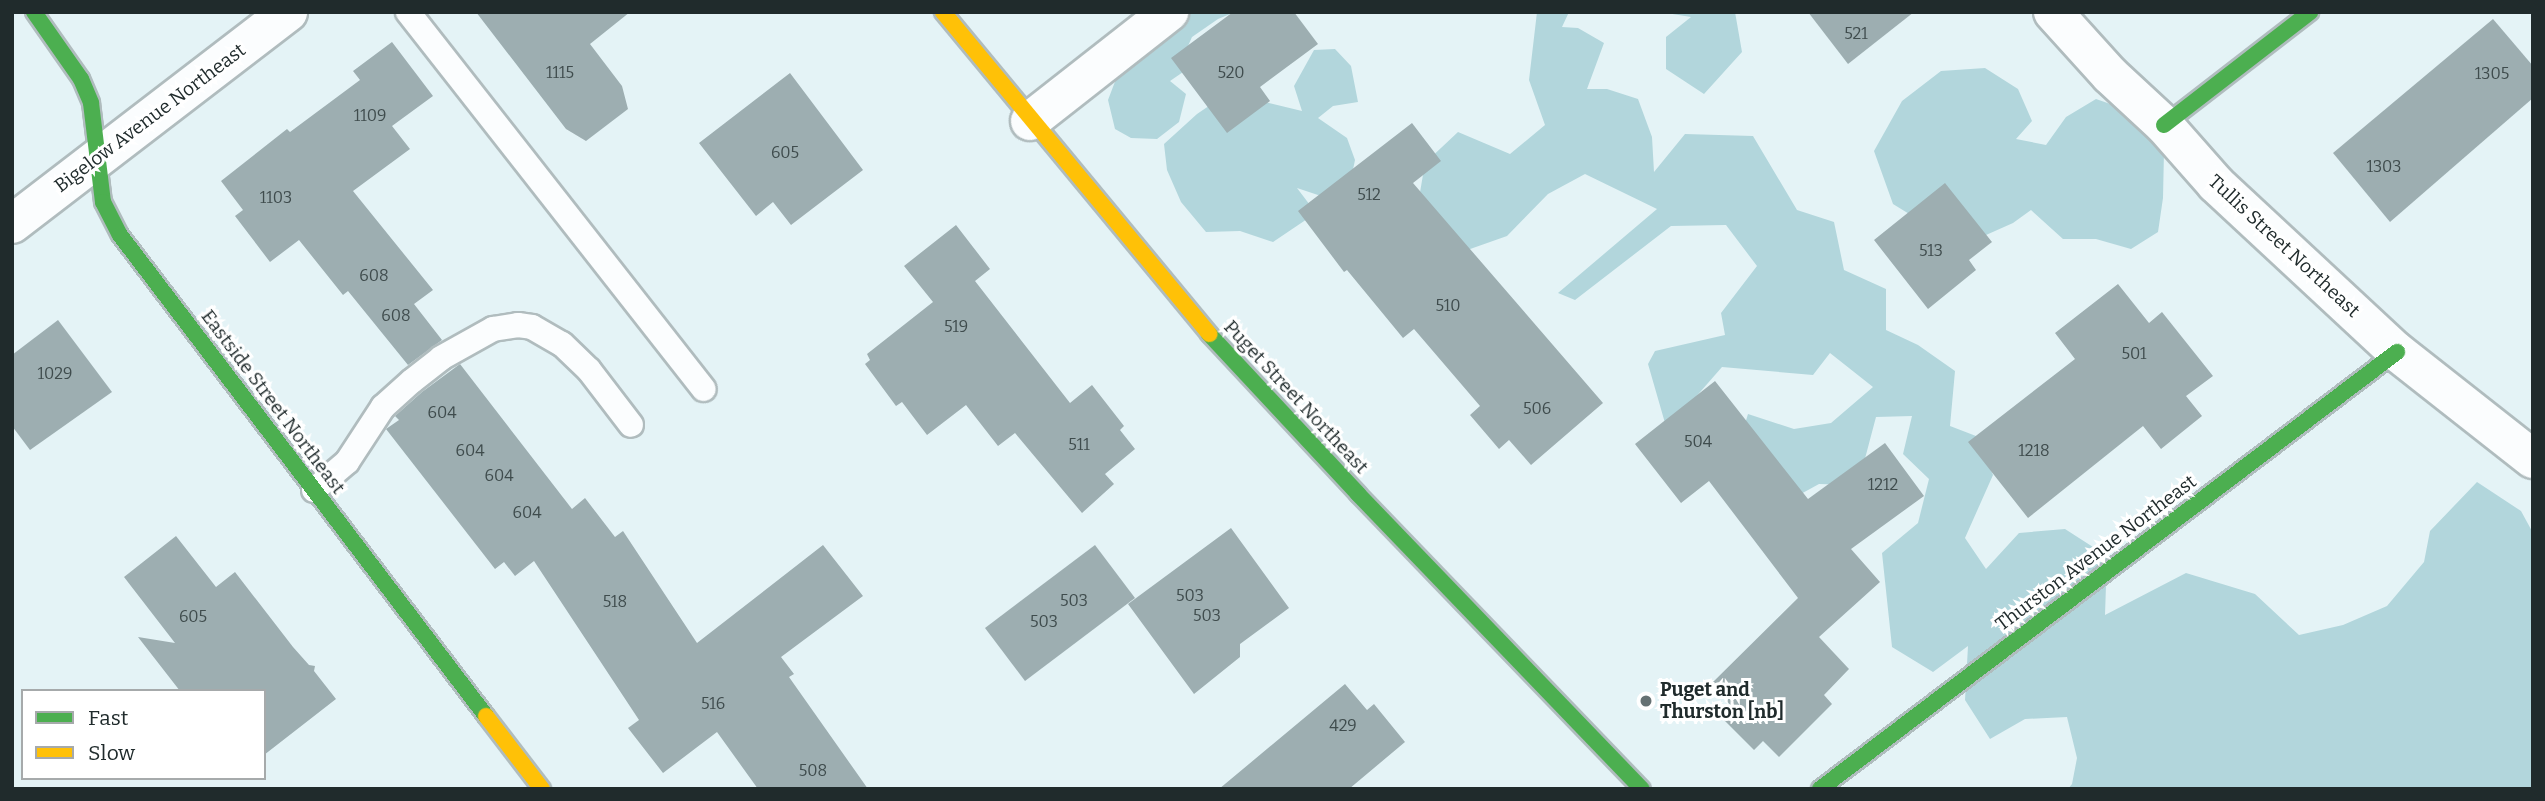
<!DOCTYPE html>
<html>
<head>
<meta charset="utf-8">
<style>
	body { margin:0 }
	#map { position:relative; width:2545px; height:801px; overflow:hidden; background:#e4f3f6; font-family:Bitter,serif }
	div>[style] { position:absolute }
	.forest>* { inset:0; background:#b2d6dc }
	.building>* { inset:0; background:#9daeb1 }
	.roads { filter:drop-shadow(2px 0 #b0bcbe) drop-shadow(-2px 0 #b0bcbe) drop-shadow(0 2px #b0bcbe) drop-shadow(0 -2px #b0bcbe) }
	.lane>* { height:24px; margin:-12px; padding:0 12px; transform-origin:12px; border-radius:12px; background:#fbfdfe }
	.street>* { height:38px; margin:-19px; padding:0 19px; transform-origin:19px; border-radius:19px; background:#fbfdfe }
	.fast>* { height:16px; margin:-8px; padding:0 8px; transform-origin:8px; border-radius:8px; background:#4caf50 }
	.slow>* { height:16px; margin:-8px; padding:0 8px; transform-origin:8px; border-radius:8px; background:#ffc107 }
	.dots>* { width:19px; height:19px; translate:-50% -50%; box-sizing:border-box; border:4px solid #fff; border-radius:50% }
	span { translate:-50% -50%; white-space:nowrap; text-align:center; line-height:1.15; -webkit-text-stroke:6px #fff; paint-order:stroke }
	.number-label { font-size:16px; color:#3f4c4d }
	.number-label span { -webkit-text-stroke-width:0 }
	.street-label { font-size:19px; color:#202b2c }
	.poi-label { font-size:19px; color:#202b2c; font-weight:700 }
	.left { translate:0 -50%; text-align:left }
	.frame { position:absolute; inset:0; border:14px solid #202b2c; pointer-events:none }
	.legend { position:absolute; left:21px; top:689px; width:245px; height:91px; box-sizing:border-box; background:#fff; border:2px solid #a6aaab; margin:0; padding:9px 12px; list-style:none; font-size:21px; color:#202b2c }
	.legend li { display:flex; align-items:center; gap:14px; height:35px }
	.legend b { width:35px; border:2px solid #a6aaab }
</style>
</head>
<body>
<div id="map">
	<div class="forest">
		<div style="clip-path:polygon(1192px 12px,1235px 12px,1218px 19px,1192px 37px,1184px 55px,1186px 70px,1170px 81px,1186px 94px,1179px 122px,1157px 139px,1131px 138px,1115px 129px,1108px 100px,1124px 58px)"></div>
		<div style="clip-path:polygon(1537px 12px,1569px 12px,1562px 27px,1578px 28px,1604px 43px,1587px 89px,1607px 89px,1638px 99px,1652px 137px,1654px 172px,1685px 134px,1753px 136px,1797px 210px,1834px 222px,1844px 270px,1886px 289px,1886px 330px,1918px 345px,1955px 371px,1950px 426px,1976px 436px,1993px 475px,1965px 538px,1986px 569px,2019px 533px,2065px 529px,2107px 556px,2105px 615px,2186px 573px,2255px 594px,2299px 635px,2343px 625px,2387px 606px,2424px 562px,2430px 531px,2477px 482px,2521px 511px,2533px 533px,2533px 789px,2068px 789px,2072px 784px,2077px 758px,2067px 717px,2025px 719px,1990px 739px,1965px 700px,1968px 646px,1933px 672px,1892px 647px,1882px 553px,1918px 523px,1929px 479px,1903px 454px,1912px 416px,1876px 417px,1858px 485px,1819px 484px,1770px 511px,1729px 476px,1748px 414px,1794px 429px,1831px 423px,1873px 387px,1830px 353px,1813px 375px,1722px 367px,1694px 399px,1665px 423px,1648px 364px,1655px 351px,1725px 335px,1721px 313px,1757px 266px,1726px 225px,1671px 226px,1575px 300px,1558px 293px,1657px 209px,1585px 174px,1548px 194px,1507px 236px,1456px 254px,1417px 210px,1425px 163px,1458px 132px,1510px 154px,1545px 125px,1529px 80px)"></div>
		<div style="clip-path:polygon(1660px 12px,1735px 12px,1742px 52px,1704px 94px,1666px 69px,1666px 37px,1691px 17px)"></div>
		<div style="clip-path:polygon(1335px 49px,1351px 66px,1358px 102px,1333px 106px,1318px 118px,1347px 138px,1355px 160px,1350px 184px,1330px 199px,1297px 188px,1316px 213px,1273px 242px,1240px 231px,1206px 232px,1181px 202px,1167px 170px,1164px 144px,1197px 114px,1228px 93px,1302px 111px,1294px 86px,1314px 50px)"></div>
		<div style="clip-path:polygon(1985px 68px,2018px 89px,2032px 121px,2016px 139px,2046px 145px,2066px 117px,2096px 99px,2136px 113px,2164px 151px,2163px 198px,2158px 232px,2131px 249px,2096px 239px,2063px 239px,2031px 210px,2013px 223px,1977px 239px,1932px 228px,1893px 204px,1874px 151px,1902px 101px,1941px 71px)"></div>
	</div>
	<div class="building">
		<div style="clip-path:polygon(476px 12px,630px 12px,590px 44px,622px 86px,628px 109px,586px 141px,566px 129px)"></div>
		<div style="clip-path:polygon(1233px 12px,1294px 12px,1318px 44px,1260px 87px,1270px 101px,1227px 133px,1171px 58px)"></div>
		<div style="clip-path:polygon(1808px 12px,1914px 12px,1848px 64px)"></div>
		<div style="clip-path:polygon(2493px 19px,2533px 66px,2533px 98px,2390px 222px,2333px 153px)"></div>
		<div style="clip-path:polygon(392px 42px,433px 96px,392px 126px,410px 149px,353px 191px,433px 290px,414px 304px,442px 340px,408px 365px,348px 291px,343px 295px,299px 240px,270px 262px,235px 216px,243px 210px,221px 181px,287px 129px,290px 132px,360px 80px,353px 71px)"></div>
		<div style="clip-path:polygon(790px 73px,863px 170px,791px 225px,773px 202px,756px 216px,699px 143px)"></div>
		<div style="clip-path:polygon(1412px 123px,1441px 161px,1413px 183px,1603px 403px,1531px 465px,1509px 440px,1499px 449px,1470px 415px,1480px 406px,1414px 329px,1403px 338px,1347px 270px,1344px 272px,1298px 211px)"></div>
		<div style="clip-path:polygon(1945px 183px,1992px 242px,1969px 260px,1976px 270px,1928px 309px,1874px 240px)"></div>
		<div style="clip-path:polygon(956px 225px,990px 269px,975px 281px,1070px 403px,1092px 385px,1124px 426px,1120px 430px,1135px 449px,1105px 474px,1114px 484px,1082px 513px,1015px 433px,998px 446px,966px 405px,927px 435px,902px 402px,896px 406px,865px 364px,870px 360px,867px 354px,933px 302px,904px 266px)"></div>
		<div style="clip-path:polygon(2118px 284px,2149px 323px,2162px 312px,2213px 376px,2186px 396px,2202px 416px,2161px 449px,2143px 426px,2028px 518px,1968px 442px,2075px 359px,2055px 333px)"></div>
		<div style="clip-path:polygon(58px 320px,112px 392px,30px 450px,12px 426px,12px 355px)"></div>
		<div style="clip-path:polygon(460px 364px,572px 509px,585px 498px,615px 537px,623px 531px,697px 643px,823px 545px,863px 596px,781px 657px,794px 674px,789px 677px,868px 789px,758px 789px,717px 732px,663px 773px,628px 728px,639px 720px,534px 561px,515px 576px,504px 562px,495px 569px,386px 429px,399px 420px,395px 416px,422px 392px)"></div>
		<div style="clip-path:polygon(1715px 381px,1808px 499px,1885px 443px,1924px 496px,1851px 549px,1880px 582px,1819px 637px,1849px 669px,1824px 695px,1832px 704px,1779px 757px,1763px 741px,1754px 750px,1724px 720px,1734px 709px,1711px 684px,1798px 598px,1709px 481px,1681px 503px,1635px 444px)"></div>
		<div style="clip-path:polygon(1231px 528px,1289px 608px,1240px 644px,1240px 657px,1194px 694px,1128px 604px)"></div>
		<div style="clip-path:polygon(176px 536px,216px 587px,235px 572px,293px 647px,309px 665px,315px 666px,314px 671px,336px 699px,264px 755px,264px 691px,180px 691px,138px 637px,175px 643px,124px 577px)"></div>
		<div style="clip-path:polygon(1095px 545px,1135px 598px,1025px 681px,985px 628px)"></div>
		<div style="clip-path:polygon(1345px 684px,1367px 710px,1374px 704px,1405px 742px,1349px 789px,1219px 789px)"></div>
	</div>
	<div class="roads">
		<div class="lane">
			<div style="left:408px;top:12px;width:479px;rotate:51.9deg"></div>
			<div style="left:314px;top:490px;width:43px;rotate:-40.3deg"></div>
			<div style="left:347px;top:462px;width:66px;rotate:-56.8deg"></div>
			<div style="left:383px;top:407px;width:39px;rotate:-42deg"></div>
			<div style="left:412px;top:381px;width:37px;rotate:-38deg"></div>
			<div style="left:441px;top:358px;width:60px;rotate:-29.1deg"></div>
			<div style="left:493px;top:329px;width:25px;rotate:-9deg"></div>
			<div style="left:518px;top:325px;width:14px;rotate:8deg"></div>
			<div style="left:532px;top:327px;width:34px;rotate:30deg"></div>
			<div style="left:562px;top:344px;width:37px;rotate:44deg"></div>
			<div style="left:589px;top:370px;width:69px;rotate:52.6deg"></div>
		</div>
		<div class="street">
			<div style="left:2053px;top:12px;width:85px;rotate:47.9deg"></div>
			<div style="left:2110px;top:75px;width:74px;rotate:42.8deg"></div>
			<div style="left:2164px;top:125px;width:79px;rotate:48.6deg"></div>
			<div style="left:2216px;top:184px;width:247px;rotate:42.9deg"></div>
			<div style="left:2397px;top:352px;width:173px;rotate:38.2deg"></div>
			<div style="left:1030px;top:121px;width:177px;rotate:-38.1deg"></div>
			<div style="left:12px;top:224px;width:348px;rotate:-37.5deg"></div>
		</div>
		<div class="fast">
			<div style="left:34px;top:12px;width:82px;rotate:55deg"></div>
			<div style="left:81px;top:79px;width:26px;rotate:67deg"></div>
			<div style="left:91px;top:103px;width:100px;rotate:83.1deg"></div>
			<div style="left:103px;top:202px;width:37px;rotate:63deg"></div>
			<div style="left:120px;top:235px;width:604px;rotate:52.73deg"></div>
			<div style="left:2164px;top:125px;width:185px;rotate:-37.7deg"></div>
			<div style="left:1209px;top:334px;width:219px;rotate:47deg"></div>
			<div style="left:1358px;top:494px;width:409px;rotate:46.1deg"></div>
			<div style="left:1820px;top:789px;width:724px;rotate:-37.14deg"></div>
		</div>
		<div class="slow">
			<div style="left:943px;top:12px;width:418px;rotate:50.4deg"></div>
			<div style="left:486px;top:716px;width:92px;rotate:52.5deg"></div>
		</div>
	</div>
	<div class="dots">
		<div style="left:1646px;top:701px;background:#657173"></div>
	</div>
	<div class="number-label">
		<span style="left:1856px;top:34px">521</span>
		<span style="left:560px;top:73px">1115</span>
		<span style="left:1231px;top:73px">520</span>
		<span style="left:2492px;top:74px">1305</span>
		<span style="left:370px;top:116px">1109</span>
		<span style="left:785px;top:153px">605</span>
		<span style="left:2384px;top:167px">1303</span>
		<span style="left:1369px;top:195px">512</span>
		<span style="left:276px;top:198px">1103</span>
		<span style="left:1931px;top:251px">513</span>
		<span style="left:374px;top:276px">608</span>
		<span style="left:1448px;top:306px">510</span>
		<span style="left:396px;top:316px">608</span>
		<span style="left:956px;top:327px">519</span>
		<span style="left:2134px;top:354px">501</span>
		<span style="left:55px;top:374px">1029</span>
		<span style="left:1537px;top:409px">506</span>
		<span style="left:442px;top:413px">604</span>
		<span style="left:1698px;top:442px">504</span>
		<span style="left:1079px;top:445px">511</span>
		<span style="left:470px;top:451px">604</span>
		<span style="left:2034px;top:451px">1218</span>
		<span style="left:499px;top:476px">604</span>
		<span style="left:1883px;top:485px">1212</span>
		<span style="left:527px;top:513px">604</span>
		<span style="left:1190px;top:596px">503</span>
		<span style="left:1074px;top:601px">503</span>
		<span style="left:615px;top:602px">518</span>
		<span style="left:1207px;top:616px">503</span>
		<span style="left:193px;top:617px">605</span>
		<span style="left:1044px;top:622px">503</span>
		<span style="left:713px;top:704px">516</span>
		<span style="left:1343px;top:726px">429</span>
		<span style="left:813px;top:771px">508</span>
	</div>
	<div class="street-label">
		<span style="left:150px;top:118px;rotate:-37deg">Bigelow Avenue Northeast</span>
		<span style="left:2284px;top:246px;rotate:43deg">Tullis Street Northeast</span>
		<span style="left:1296px;top:397px;rotate:47deg">Puget Street Northeast</span>
		<span style="left:273px;top:402px;rotate:53deg">Eastside Street Northeast</span>
		<span style="left:2096px;top:553px;rotate:-37deg">Thurston Avenue Northeast</span>
	</div>
	<div class="poi-label">
		<span class="left" style="left:1660px;top:701px">Puget and<br>Thurston [nb]</span>
	</div>
	<div class="frame"></div>
	<ul class="legend">
	<li><b style="height:9px;background:#4caf50"></b>Fast</li>
	<li><b style="height:9px;background:#ffc107"></b>Slow</li>
	</ul>
</div>
</body>
</html>
